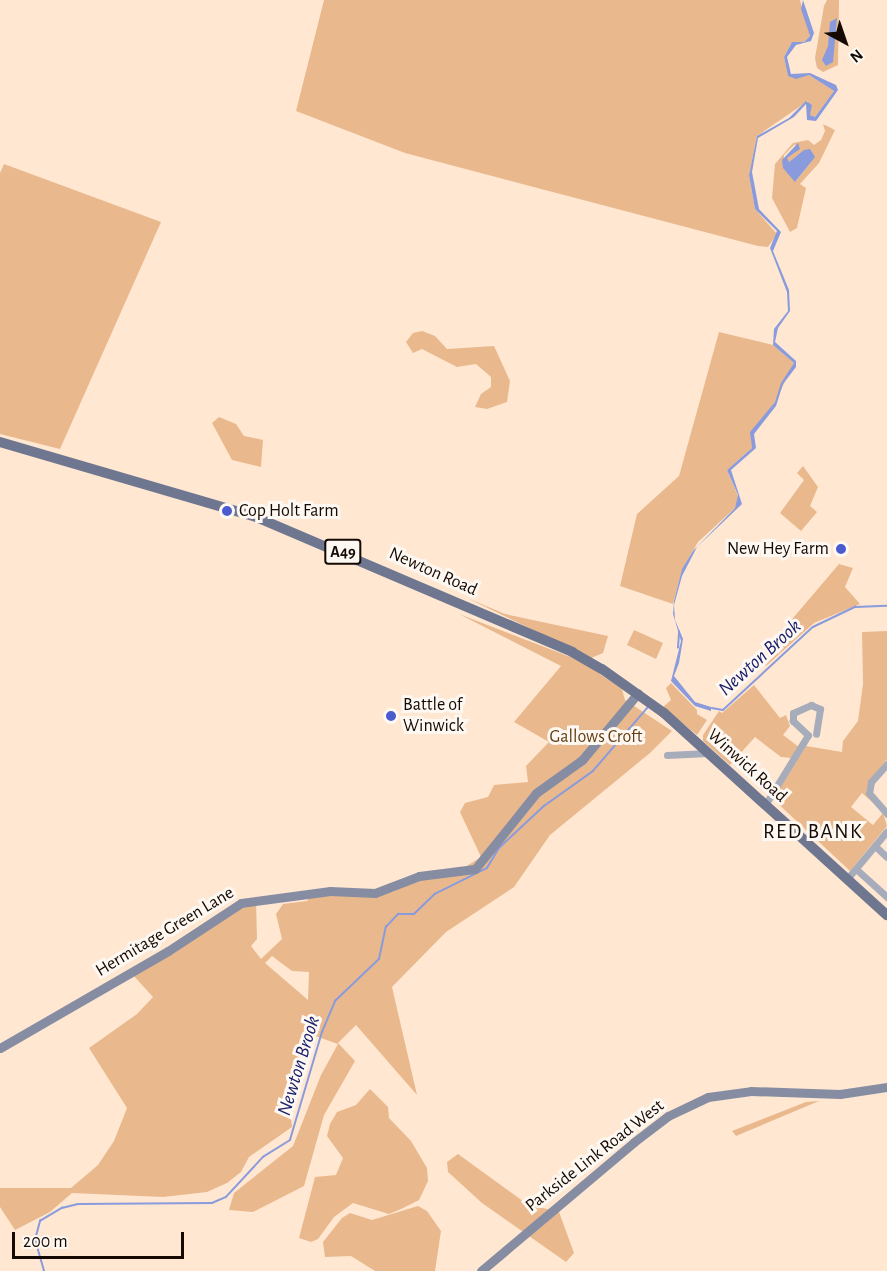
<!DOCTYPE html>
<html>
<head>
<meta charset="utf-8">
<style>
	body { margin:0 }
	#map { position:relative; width:887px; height:1271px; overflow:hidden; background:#ffe7d2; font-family:"Alegreya Sans",sans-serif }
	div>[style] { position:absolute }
	.green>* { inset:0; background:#e9b98d }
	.water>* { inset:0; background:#899bdc }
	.stream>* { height:1.5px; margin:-0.75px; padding:0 0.75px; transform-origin:0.75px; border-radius:0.75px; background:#899bdc }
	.street>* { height:7px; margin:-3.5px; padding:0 3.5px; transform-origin:3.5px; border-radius:3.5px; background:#a7acbb }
	.secondary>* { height:9px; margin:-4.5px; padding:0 4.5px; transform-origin:4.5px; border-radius:4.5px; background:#868da2 }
	.primary>* { height:10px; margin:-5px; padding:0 5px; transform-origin:5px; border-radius:5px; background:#6f7790 }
	.dots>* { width:16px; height:16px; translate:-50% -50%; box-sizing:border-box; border:3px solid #fef8f3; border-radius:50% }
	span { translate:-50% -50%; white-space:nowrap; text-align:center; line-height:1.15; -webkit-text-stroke:6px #fef8f3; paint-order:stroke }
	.shield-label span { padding:2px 4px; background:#fef8f3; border:2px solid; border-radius:4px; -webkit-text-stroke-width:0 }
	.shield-label { font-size:16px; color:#140a03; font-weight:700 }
	.poi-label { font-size:18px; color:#140a03 }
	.left { translate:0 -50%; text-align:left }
	.right { translate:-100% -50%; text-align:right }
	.street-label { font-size:18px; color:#140a03 }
	.park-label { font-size:18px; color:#633d12 }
	.water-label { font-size:20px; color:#1a206b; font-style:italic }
	.quarter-label { font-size:21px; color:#140a03; letter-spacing:1.5px }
	.north { position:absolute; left:815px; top:12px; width:60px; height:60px; -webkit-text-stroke:4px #fef8f3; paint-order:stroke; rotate:140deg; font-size:16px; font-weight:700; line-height:24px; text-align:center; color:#140a03 }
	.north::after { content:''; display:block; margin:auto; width:21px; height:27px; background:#140a03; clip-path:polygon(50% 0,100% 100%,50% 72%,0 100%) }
	.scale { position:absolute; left:12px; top:1232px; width:172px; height:27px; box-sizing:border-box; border:3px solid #140a03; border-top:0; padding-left:8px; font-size:18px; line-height:21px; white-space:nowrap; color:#140a03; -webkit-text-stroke:4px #fef8f3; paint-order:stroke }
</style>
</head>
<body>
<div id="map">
	<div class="green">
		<div style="clip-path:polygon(324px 0,800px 0,810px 36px,804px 42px,791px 44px,784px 57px,788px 75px,809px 75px,834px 91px,815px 117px,810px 115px,808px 101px,757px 136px,749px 175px,755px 209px,777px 234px,768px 247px,758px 246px,405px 153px,296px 111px)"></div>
		<div style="clip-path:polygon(839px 0,838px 65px,823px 72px,817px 68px,815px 58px,824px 6px,827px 0)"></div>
		<div style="clip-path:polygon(evenodd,823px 124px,835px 130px,819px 163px,800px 184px,806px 188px,797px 228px,790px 232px,772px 198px,775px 164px,793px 143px,808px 140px,814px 145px,821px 140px,825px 131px,823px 124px,795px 144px,796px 149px,786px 158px,789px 162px,801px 153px,813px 159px,796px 181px,784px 166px,784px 155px,795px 144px)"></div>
		<div style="clip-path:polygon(4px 164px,161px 222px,60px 449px,0 434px,0 173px)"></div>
		<div style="clip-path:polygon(422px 331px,435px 336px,447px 349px,494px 346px,510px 381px,507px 402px,487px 409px,475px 407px,481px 394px,491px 387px,491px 377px,476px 364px,457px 367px,422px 349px,413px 353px,406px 342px,413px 333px)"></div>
		<div style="clip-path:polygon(719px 332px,773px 345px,794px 363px,775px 402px,751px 432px,752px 448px,727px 470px,738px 496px,735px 508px,698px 542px,682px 570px,673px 604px,620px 586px,637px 514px,679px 476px)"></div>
		<div style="clip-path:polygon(219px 417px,236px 424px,244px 436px,263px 440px,261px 467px,232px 460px,212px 423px)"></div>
		<div style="clip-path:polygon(803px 466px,818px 487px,810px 506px,817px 512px,801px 531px,780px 513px,804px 480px,797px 473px)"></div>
		<div style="clip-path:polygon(839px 564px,853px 568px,845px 587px,860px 604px,814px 623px,766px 666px,759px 658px)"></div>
		<div style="clip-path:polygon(467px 598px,505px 614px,608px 636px,603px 653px,591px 658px)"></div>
		<div style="clip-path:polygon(evenodd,459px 614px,581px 661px,622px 689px,625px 700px,672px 731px,650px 753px,550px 835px,514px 887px,446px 932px,392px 987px,417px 1095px,356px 1025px,338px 1043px,355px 1061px,324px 1115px,304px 1186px,253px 1212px,229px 1210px,234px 1193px,293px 1146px,321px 1075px,338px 1044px,307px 1033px,290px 1108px,292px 1127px,249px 1157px,241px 1172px,227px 1183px,207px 1192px,163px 1197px,72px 1193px,50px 1212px,15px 1230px,0 1207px,0 1188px,71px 1188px,98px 1165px,114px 1141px,127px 1108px,89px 1048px,137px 1014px,153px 997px,133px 975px,227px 912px,256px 900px,257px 939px,251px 946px,261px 959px,282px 939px,276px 914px,283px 904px,307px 901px,310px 896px,392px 892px,431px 875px,454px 874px,481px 857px,460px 812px,465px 803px,488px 797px,494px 785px,528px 782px,526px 766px,549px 742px,514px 722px,561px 666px,459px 614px,272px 956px,292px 971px,309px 972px,308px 1000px,265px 963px,272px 956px)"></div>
		<div style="clip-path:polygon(634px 630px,663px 643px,656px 659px,627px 645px)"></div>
		<div style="clip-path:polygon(887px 631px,887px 759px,866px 791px,881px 810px,862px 793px,851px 807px,873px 825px,883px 813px,887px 826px,850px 871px,773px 799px,806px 746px,842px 752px,843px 741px,858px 721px,863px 684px,862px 632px)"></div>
		<div style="clip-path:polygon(671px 683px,697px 710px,697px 714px,707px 720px,697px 735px,663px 707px,671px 700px,666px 688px)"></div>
		<div style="clip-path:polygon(754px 685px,780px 718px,786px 715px,790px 726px,783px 735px,799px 747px,792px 758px,781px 757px,755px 737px,730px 765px,703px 741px,703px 735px,719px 711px,722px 713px)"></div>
		<div style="clip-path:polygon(370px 1089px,388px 1107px,389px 1118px,411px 1141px,427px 1168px,428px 1181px,419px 1200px,401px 1209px,389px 1214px,353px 1203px,334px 1217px,318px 1239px,311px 1242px,299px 1238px,315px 1177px,336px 1175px,343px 1158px,327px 1136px,330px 1124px,337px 1112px,356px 1105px)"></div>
		<div style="clip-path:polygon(819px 1101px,736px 1136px,732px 1131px,806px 1102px)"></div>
		<div style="clip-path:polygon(458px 1154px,527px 1204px,559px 1212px,574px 1253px,566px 1262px,482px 1203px,448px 1172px,447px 1162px)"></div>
		<div style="clip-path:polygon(418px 1206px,427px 1211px,441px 1231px,435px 1271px,375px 1271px,351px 1256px,325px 1257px,323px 1242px,342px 1218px,350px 1213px,372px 1220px)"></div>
	</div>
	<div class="water">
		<div style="clip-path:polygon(803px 0,814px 33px,811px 41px,796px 45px,787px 57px,791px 74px,810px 73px,836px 85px,838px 90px,816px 121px,807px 120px,806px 104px,794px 117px,758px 138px,752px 172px,759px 209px,781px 232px,773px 251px,789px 290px,790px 311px,778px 328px,775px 342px,796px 361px,796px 367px,783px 384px,776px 406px,754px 434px,756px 448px,731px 470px,742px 504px,697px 547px,682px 576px,674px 605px,675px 620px,683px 639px,679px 663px,674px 676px,695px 702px,711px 707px,711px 711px,695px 706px,671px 681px,681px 641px,673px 614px,674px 601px,682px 569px,693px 551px,735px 508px,738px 495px,727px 470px,752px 448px,750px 432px,775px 402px,781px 383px,794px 363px,773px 345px,774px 329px,788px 311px,787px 292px,770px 248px,777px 231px,755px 209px,749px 175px,757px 136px,789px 118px,806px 101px,812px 105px,810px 115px,815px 117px,834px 91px,809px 75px,796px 79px,788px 76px,784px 57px,792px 42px,804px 42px,810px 36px,801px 9px)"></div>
		<div style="clip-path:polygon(837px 18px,833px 62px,826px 66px,822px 60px,828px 46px,830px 22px)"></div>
		<div style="clip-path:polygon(798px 143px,800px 149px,787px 158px,789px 162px,804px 150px,810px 149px,815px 157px,795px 182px,783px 168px,782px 160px)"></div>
	</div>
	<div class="stream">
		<div style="left:678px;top:648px;width:16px;rotate:-86deg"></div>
		<div style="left:712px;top:708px;width:11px;rotate:10deg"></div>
		<div style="left:723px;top:710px;width:122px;rotate:-42.7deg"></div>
		<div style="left:813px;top:627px;width:47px;rotate:-25.5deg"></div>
		<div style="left:855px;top:607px;width:32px;rotate:-2deg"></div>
		<div style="left:44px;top:1271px;width:32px;rotate:-106deg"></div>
		<div style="left:35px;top:1240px;width:20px;rotate:-75deg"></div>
		<div style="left:40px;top:1221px;width:26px;rotate:-31deg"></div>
		<div style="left:62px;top:1208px;width:16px;rotate:-14deg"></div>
		<div style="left:78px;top:1204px;width:134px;rotate:-0.4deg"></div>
		<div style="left:212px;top:1203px;width:15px;rotate:-23deg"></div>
		<div style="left:226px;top:1197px;width:54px;rotate:-47.2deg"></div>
		<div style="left:263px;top:1157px;width:32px;rotate:-32deg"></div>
		<div style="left:290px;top:1140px;width:113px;rotate:-73.5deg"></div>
		<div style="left:322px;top:1032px;width:34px;rotate:-67deg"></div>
		<div style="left:335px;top:1001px;width:61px;rotate:-43.7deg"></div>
		<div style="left:379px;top:959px;width:33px;rotate:-78deg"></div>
		<div style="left:386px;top:927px;width:18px;rotate:-47deg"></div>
		<div style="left:398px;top:914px;width:16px"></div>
		<div style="left:414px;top:914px;width:29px;rotate:-44deg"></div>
		<div style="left:435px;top:894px;width:58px;rotate:-26.6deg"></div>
		<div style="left:487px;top:868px;width:23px;rotate:-59deg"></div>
		<div style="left:499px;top:848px;width:62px;rotate:-43deg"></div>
		<div style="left:544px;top:806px;width:60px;rotate:-35.5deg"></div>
		<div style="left:593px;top:771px;width:84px;rotate:-49.3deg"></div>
	</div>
	<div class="street">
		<div style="left:667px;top:755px;width:41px;rotate:-2.8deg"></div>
		<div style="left:887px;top:764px;width:24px;rotate:132deg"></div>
		<div style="left:871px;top:782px;width:11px;rotate:100deg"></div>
		<div style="left:869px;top:793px;width:28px;rotate:49deg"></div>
		<div style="left:765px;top:805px;width:82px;rotate:-58.4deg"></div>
		<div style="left:808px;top:735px;width:21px;rotate:-137deg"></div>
		<div style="left:793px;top:721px;width:8px;rotate:-90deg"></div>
		<div style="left:793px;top:713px;width:20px;rotate:-24deg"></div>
		<div style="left:811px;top:705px;width:10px;rotate:24deg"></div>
		<div style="left:820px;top:709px;width:25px;rotate:99deg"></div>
		<div style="left:875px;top:846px;width:16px;rotate:43deg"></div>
		<div style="left:856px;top:869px;width:42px;rotate:42.1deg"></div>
		<div style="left:847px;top:879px;width:62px;rotate:-50.2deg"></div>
	</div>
	<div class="secondary">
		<div style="left:0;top:1048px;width:194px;rotate:-30deg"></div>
		<div style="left:168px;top:951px;width:87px;rotate:-33.3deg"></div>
		<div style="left:241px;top:903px;width:90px;rotate:-7.7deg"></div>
		<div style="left:330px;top:891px;width:45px;rotate:2.5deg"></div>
		<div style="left:375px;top:893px;width:47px;rotate:-21.1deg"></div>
		<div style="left:419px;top:876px;width:56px;rotate:-7.1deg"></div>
		<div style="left:475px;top:869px;width:97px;rotate:-51.2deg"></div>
		<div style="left:536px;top:793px;width:57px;rotate:-35.7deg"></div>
		<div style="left:582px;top:760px;width:87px;rotate:-50.1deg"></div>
		<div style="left:481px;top:1271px;width:200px;rotate:-40.1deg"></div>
		<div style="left:634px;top:1142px;width:43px;rotate:-37.4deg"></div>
		<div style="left:668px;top:1116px;width:44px;rotate:-25.4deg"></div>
		<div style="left:708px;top:1097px;width:43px;rotate:-7.9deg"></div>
		<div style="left:751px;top:1091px;width:89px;rotate:1.9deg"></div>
		<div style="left:840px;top:1094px;width:48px;rotate:-8.5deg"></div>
	</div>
	<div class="primary">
		<div style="left:0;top:442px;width:267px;rotate:16.3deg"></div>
		<div style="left:256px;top:517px;width:344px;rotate:23.1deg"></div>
		<div style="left:572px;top:652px;width:34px;rotate:30deg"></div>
		<div style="left:602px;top:669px;width:76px;rotate:35.4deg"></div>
		<div style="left:664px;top:713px;width:301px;rotate:42.2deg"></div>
	</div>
	<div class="dots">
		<div style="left:227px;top:511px;background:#495bcf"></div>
		<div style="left:841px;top:549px;background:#495bcf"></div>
		<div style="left:391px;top:716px;background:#495bcf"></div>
	</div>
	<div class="shield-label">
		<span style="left:343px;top:552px">A49</span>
	</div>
	<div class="poi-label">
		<span class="left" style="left:239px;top:511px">Cop Holt Farm</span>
		<span class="right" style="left:829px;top:549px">New Hey Farm</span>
		<span class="left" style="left:403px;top:716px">Battle of<br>Winwick</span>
	</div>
	<div class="street-label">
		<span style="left:433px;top:572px;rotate:24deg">Newton Road</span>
		<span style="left:747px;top:766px;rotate:42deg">Winwick Road</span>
		<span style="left:165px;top:932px;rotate:-31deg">Hermitage Green Lane</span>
		<span style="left:595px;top:1156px;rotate:-38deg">Parkside Link Road West</span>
	</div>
	<div class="park-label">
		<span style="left:596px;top:737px">Gallows Croft</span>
	</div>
	<div class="water-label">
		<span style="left:760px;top:658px;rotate:-42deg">Newton Brook</span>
		<span style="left:299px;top:1066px;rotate:-73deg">Newton Brook</span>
	</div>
	<div class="quarter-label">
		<span style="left:813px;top:832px">RED BANK</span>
	</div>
	<div class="north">N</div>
	<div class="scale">200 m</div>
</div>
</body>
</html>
